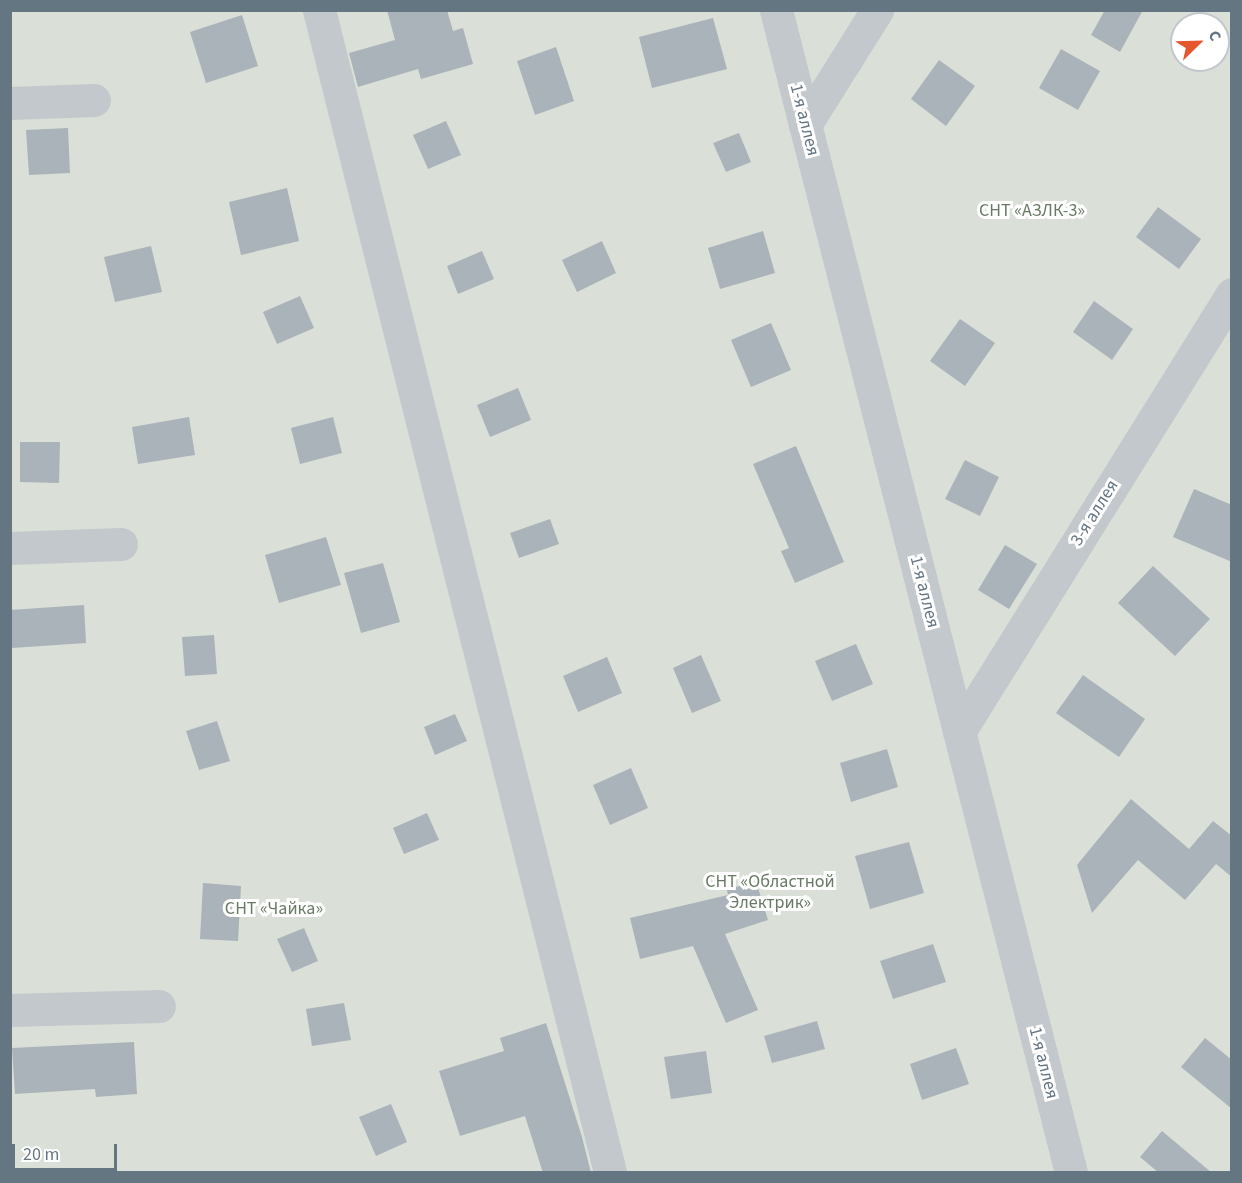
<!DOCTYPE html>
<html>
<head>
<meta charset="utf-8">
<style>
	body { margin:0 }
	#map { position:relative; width:1242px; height:1183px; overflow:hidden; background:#fafaf8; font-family:"Source Sans 3",sans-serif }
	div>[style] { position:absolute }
	.green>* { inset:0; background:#dadfd7 }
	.building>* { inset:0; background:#aab3b9 }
	.minor>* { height:33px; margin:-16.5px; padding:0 16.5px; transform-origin:16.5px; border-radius:16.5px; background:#c3c8cc }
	span { translate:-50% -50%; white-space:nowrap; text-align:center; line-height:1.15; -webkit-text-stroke:6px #fff; paint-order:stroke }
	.street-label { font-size:18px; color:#657683 }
	.park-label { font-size:18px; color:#687a64 }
	.frame { position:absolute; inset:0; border:12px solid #657683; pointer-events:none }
	.north { position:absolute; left:1170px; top:12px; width:60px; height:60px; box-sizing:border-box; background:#fff; border:2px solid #c1c8cd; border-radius:50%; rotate:67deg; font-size:16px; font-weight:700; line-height:24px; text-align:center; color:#657683 }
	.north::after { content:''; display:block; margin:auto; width:21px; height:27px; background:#e4572e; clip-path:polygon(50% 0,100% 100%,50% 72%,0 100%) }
	.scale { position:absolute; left:12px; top:1144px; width:105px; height:27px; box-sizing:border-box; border:3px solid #657683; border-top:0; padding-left:8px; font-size:18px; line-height:21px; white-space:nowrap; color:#657683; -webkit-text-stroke:4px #fff; paint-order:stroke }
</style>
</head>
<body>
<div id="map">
	<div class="green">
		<div style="clip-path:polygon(evenodd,10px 11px,1231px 11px,1231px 1172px,11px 1172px,10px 11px,1182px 24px,1218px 24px,1218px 60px,1182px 60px,1182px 24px)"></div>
	</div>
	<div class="building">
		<div style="clip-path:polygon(387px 10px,447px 10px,453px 31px,463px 28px,473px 64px,421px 79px,418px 69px,358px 87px,349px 53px,395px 40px)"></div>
		<div style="clip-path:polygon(1105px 10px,1143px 10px,1120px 52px,1091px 35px)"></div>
		<div style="clip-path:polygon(242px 15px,258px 66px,206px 83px,190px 32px)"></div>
		<div style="clip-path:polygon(713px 18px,727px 69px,652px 88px,639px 37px)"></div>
		<div style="clip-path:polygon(556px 47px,574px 101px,535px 115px,517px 61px)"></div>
		<div style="clip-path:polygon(1061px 49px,1100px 71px,1078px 110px,1039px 88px)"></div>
		<div style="clip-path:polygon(939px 60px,975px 86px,946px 126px,911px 99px)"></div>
		<div style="clip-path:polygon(446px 121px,461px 155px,428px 169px,413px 135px)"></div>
		<div style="clip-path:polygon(68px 128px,70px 173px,29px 175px,26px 130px)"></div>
		<div style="clip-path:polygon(739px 133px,751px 162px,726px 172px,713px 143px)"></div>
		<div style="clip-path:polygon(287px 188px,299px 241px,241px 255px,229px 202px)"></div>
		<div style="clip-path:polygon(1158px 207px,1201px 239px,1179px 269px,1136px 237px)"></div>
		<div style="clip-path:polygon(763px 231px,775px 273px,720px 289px,708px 248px)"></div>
		<div style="clip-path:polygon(602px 241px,616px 273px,577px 292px,562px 260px)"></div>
		<div style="clip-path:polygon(151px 246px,162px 292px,115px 302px,104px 257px)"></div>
		<div style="clip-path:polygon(482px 251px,494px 279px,458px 294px,447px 266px)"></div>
		<div style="clip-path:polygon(300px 296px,314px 328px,277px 344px,263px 312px)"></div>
		<div style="clip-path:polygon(1094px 301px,1133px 329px,1112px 360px,1073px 332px)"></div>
		<div style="clip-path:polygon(960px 319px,995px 343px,965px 386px,930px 361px)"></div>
		<div style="clip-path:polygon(771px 323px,791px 370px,751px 387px,731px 340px)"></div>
		<div style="clip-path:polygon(518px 388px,531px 420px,490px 437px,477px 405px)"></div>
		<div style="clip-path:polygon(189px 417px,195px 455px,138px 464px,132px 427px)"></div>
		<div style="clip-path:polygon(333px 417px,342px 453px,300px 464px,291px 428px)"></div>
		<div style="clip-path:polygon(20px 442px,60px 442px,59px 483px,20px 482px)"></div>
		<div style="clip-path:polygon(796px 446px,844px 562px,795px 583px,781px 551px,789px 548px,753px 464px)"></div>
		<div style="clip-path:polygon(965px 460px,999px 477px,980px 516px,945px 499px)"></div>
		<div style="clip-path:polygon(1194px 489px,1232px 505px,1232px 562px,1173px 537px)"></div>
		<div style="clip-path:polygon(550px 519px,559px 544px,519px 558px,510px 533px)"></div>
		<div style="clip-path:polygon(326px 537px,341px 585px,279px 603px,265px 555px)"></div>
		<div style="clip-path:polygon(1005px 545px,1037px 564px,1009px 609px,978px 590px)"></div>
		<div style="clip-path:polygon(383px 563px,400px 622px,361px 633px,344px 573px)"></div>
		<div style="clip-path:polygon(1153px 566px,1210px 619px,1175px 656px,1118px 603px)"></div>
		<div style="clip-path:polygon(84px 605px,86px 643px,12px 648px,10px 610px)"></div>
		<div style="clip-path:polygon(214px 635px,217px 674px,185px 676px,182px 637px)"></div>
		<div style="clip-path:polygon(856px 644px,873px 684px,832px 701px,815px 661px)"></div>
		<div style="clip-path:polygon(701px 655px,721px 701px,692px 713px,673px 668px)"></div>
		<div style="clip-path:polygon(607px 657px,622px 693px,578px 712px,563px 676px)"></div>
		<div style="clip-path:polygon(1083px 675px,1145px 719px,1119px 757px,1056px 713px)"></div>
		<div style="clip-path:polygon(455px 714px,467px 741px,435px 755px,424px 727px)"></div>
		<div style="clip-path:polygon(217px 721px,230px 761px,199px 770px,186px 731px)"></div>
		<div style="clip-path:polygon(887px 749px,898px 787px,851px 802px,840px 763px)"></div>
		<div style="clip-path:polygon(631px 768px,648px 808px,610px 825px,593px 785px)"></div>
		<div style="clip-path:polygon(1131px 799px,1189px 849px,1213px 821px,1232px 836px,1232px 877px,1216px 864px,1185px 900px,1138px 860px,1092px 913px,1077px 865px)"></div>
		<div style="clip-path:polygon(427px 813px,439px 840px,404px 854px,393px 828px)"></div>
		<div style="clip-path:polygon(909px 842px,924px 893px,870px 909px,855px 856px)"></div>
		<div style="clip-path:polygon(756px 881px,768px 920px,725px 934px,758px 1010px,726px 1023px,693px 946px,640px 959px,630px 918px,728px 895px,727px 890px)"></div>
		<div style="clip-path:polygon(203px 883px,241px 886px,238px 941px,200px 939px)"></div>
		<div style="clip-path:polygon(304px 928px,318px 961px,292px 972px,277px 939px)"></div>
		<div style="clip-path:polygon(933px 944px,946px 982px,893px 999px,880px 961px)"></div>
		<div style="clip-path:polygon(344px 1003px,351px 1040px,312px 1046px,306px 1009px)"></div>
		<div style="clip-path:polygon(817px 1021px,825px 1049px,772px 1063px,764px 1036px)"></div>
		<div style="clip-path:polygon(546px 1023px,582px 1137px,591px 1173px,543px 1173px,525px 1116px,460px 1136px,439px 1071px,504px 1051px,500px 1038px)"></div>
		<div style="clip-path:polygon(1205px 1038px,1232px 1060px,1232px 1109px,1181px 1067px)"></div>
		<div style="clip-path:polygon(134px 1042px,137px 1094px,96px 1097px,95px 1089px,15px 1094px,12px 1048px)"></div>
		<div style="clip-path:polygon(956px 1048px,969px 1084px,922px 1100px,910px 1064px)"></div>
		<div style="clip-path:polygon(706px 1051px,712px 1093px,671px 1099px,664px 1057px)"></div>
		<div style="clip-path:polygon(391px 1104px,407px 1142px,376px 1156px,359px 1117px)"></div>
		<div style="clip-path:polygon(1162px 1131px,1212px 1173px,1159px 1173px,1140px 1157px)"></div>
	</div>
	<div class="minor">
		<div style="left:319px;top:10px;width:1198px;rotate:75.94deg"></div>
		<div style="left:776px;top:10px;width:1199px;rotate:75.76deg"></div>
		<div style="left:10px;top:103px;width:84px;rotate:-2deg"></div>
		<div style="left:805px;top:125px;width:136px;rotate:-57.9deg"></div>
		<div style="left:10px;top:548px;width:111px;rotate:-2.1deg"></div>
		<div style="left:959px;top:732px;width:516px;rotate:-58.07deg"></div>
		<div style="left:10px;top:1010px;width:149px;rotate:-1.5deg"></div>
	</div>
	<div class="street-label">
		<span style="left:804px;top:120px;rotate:76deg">1-я аллея</span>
		<span style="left:1095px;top:513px;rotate:-58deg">3-я аллея</span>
		<span style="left:924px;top:592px;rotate:76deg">1-я аллея</span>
		<span style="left:1043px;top:1063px;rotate:76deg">1-я аллея</span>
	</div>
	<div class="park-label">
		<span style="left:1032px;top:211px">СНТ «АЗЛК-3»</span>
		<span style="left:770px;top:893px">СНТ «Областной<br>Электрик»</span>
		<span style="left:274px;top:909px">СНТ «Чайка»</span>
	</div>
	<div class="frame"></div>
	<div class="north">С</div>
	<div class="scale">20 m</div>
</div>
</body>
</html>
